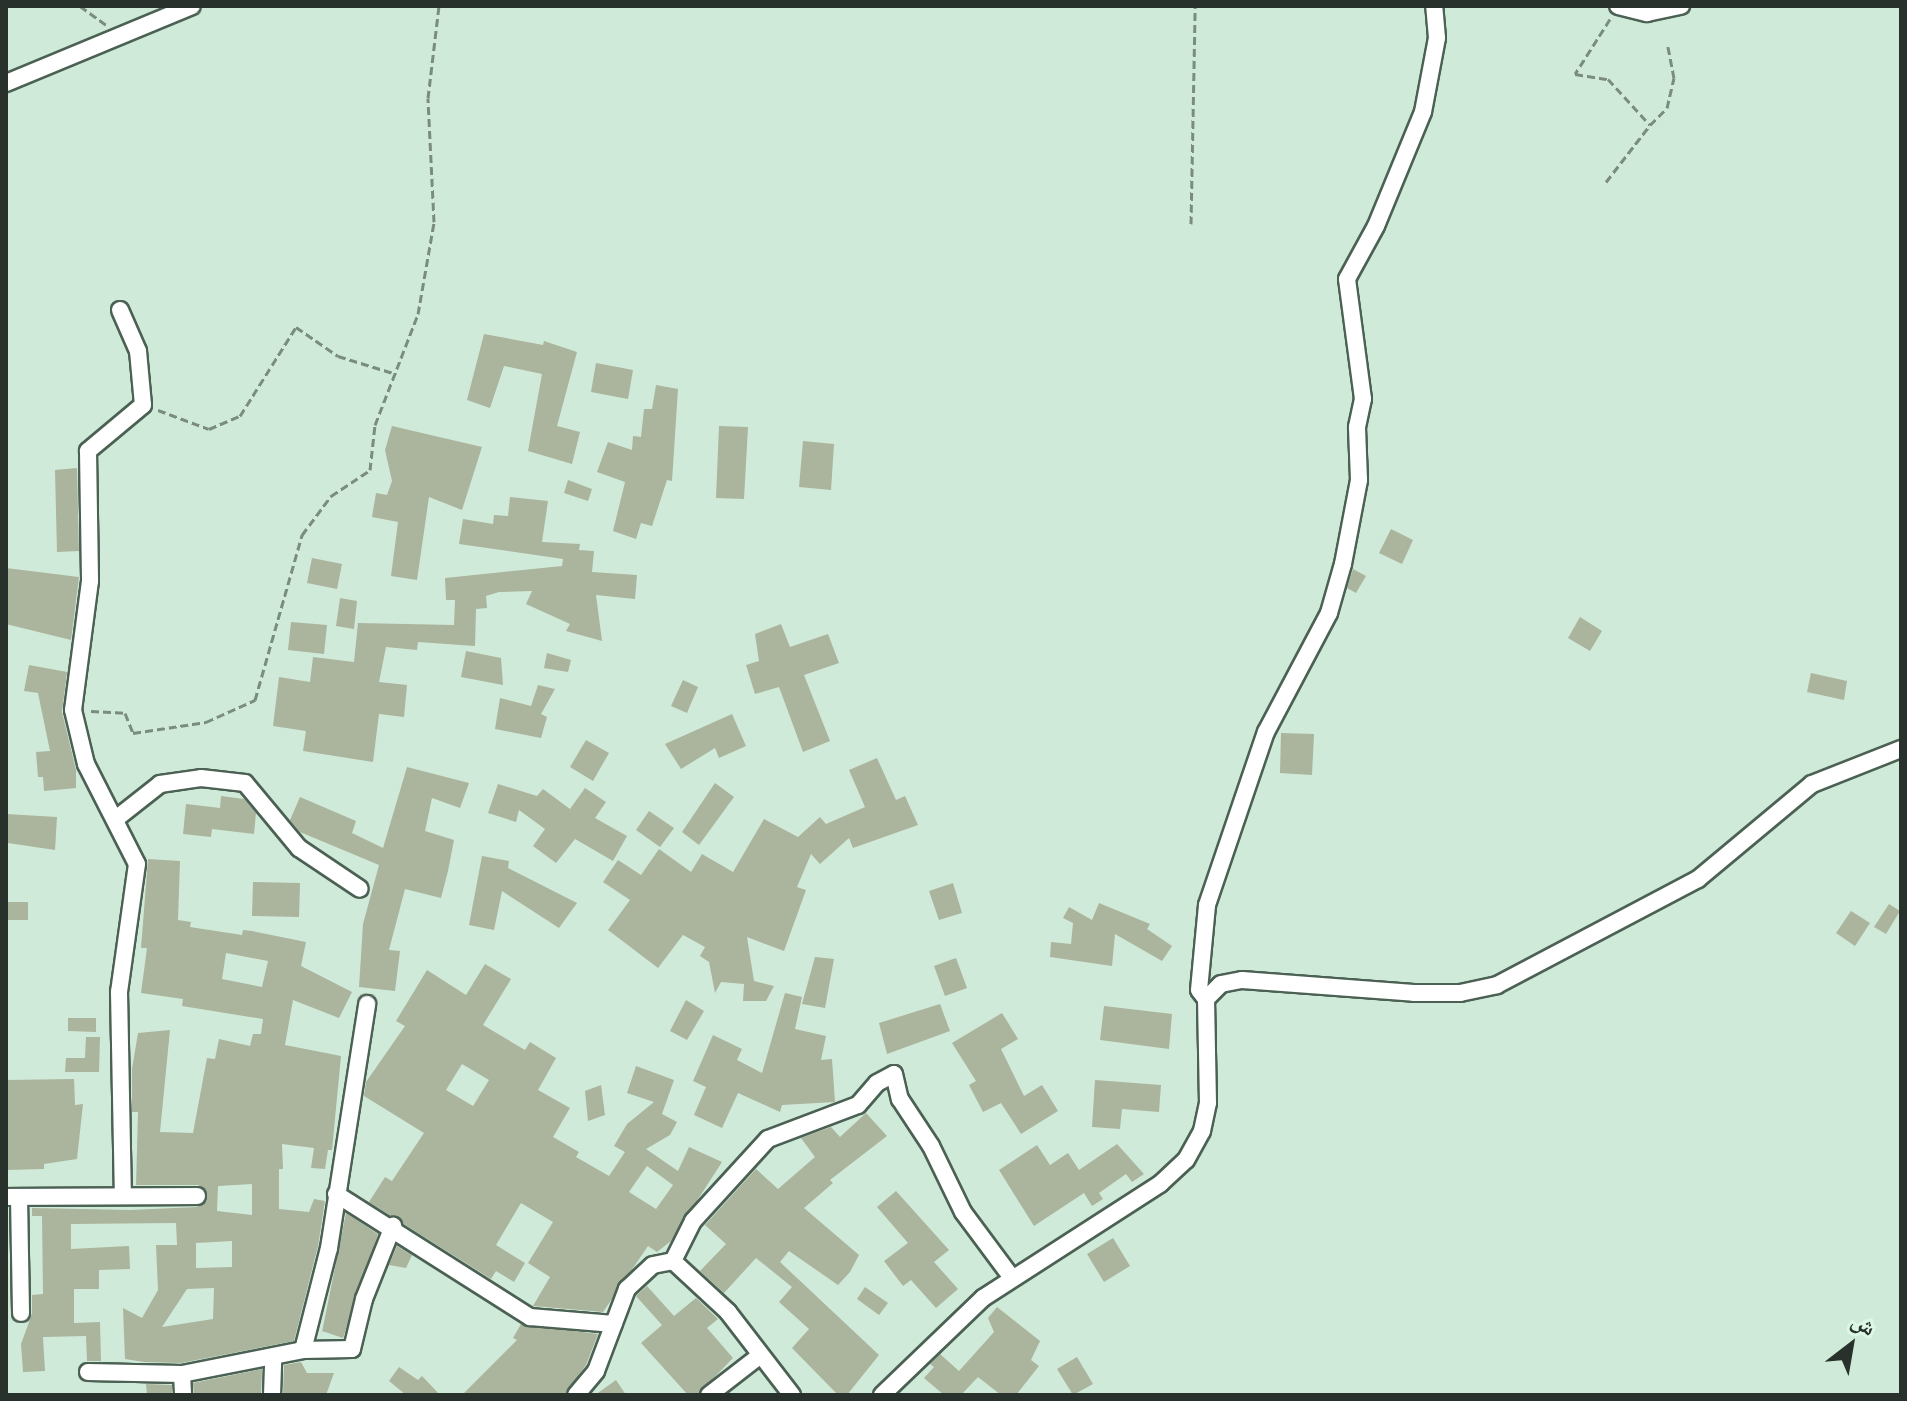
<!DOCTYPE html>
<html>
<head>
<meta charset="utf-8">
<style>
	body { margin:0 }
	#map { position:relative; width:1907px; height:1401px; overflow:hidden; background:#d0ead9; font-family:Signika,"Noto Naskh Arabic",sans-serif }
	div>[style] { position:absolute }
	.building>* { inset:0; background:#abb49d }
	.path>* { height:3px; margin-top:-1.5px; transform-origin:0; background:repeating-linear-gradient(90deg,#7a8c80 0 8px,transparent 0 12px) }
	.roads { filter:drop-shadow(2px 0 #4b6153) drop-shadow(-2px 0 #4b6153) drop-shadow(0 2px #4b6153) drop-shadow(0 -2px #4b6153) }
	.minor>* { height:16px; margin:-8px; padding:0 8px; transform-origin:8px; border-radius:8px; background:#fff }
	span { translate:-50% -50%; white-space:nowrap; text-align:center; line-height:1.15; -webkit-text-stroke:6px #ddf7e6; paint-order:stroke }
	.frame { position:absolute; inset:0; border:8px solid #28312b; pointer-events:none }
	.north { position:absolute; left:1811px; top:1305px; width:80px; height:80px; -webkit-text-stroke:6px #ddf7e6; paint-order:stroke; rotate:31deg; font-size:22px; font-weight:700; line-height:32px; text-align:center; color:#28312b }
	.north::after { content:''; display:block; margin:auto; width:28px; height:36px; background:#28312b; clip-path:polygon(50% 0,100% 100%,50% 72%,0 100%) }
</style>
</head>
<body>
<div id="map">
	<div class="building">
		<div style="clip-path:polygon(484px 334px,543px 345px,544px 341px,577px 352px,557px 426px,580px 432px,572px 464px,528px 451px,542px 374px,504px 366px,490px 408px,467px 400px)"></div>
		<div style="clip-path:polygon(596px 363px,633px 370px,628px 399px,591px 392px)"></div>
		<div style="clip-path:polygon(656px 385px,678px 389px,672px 481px,667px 480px,652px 526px,641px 523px,636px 539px,613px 531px,625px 482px,597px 472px,608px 442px,632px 450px,633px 436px,641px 437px,644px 409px,652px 409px)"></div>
		<div style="clip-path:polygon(392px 426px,482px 447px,462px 510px,429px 497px,417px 580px,391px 576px,398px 522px,372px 517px,376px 493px,387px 495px,392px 481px,385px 450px)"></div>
		<div style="clip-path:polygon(719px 426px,748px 427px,744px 499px,716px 498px)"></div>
		<div style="clip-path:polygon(803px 441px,834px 444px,831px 490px,799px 487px)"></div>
		<div style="clip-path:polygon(77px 468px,79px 551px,57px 552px,55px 470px)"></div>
		<div style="clip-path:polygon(568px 480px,592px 489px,588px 501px,564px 493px)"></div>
		<div style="clip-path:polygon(510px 497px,548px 501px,542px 542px,580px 544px,579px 550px,594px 551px,592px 572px,637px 575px,635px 599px,596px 595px,602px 641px,566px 631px,570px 624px,526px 604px,532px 591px,499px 592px,486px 596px,487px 608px,476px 609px,475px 646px,418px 642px,417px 650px,386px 647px,379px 682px,407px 685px,404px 717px,379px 714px,373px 762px,303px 751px,306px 731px,273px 726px,279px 677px,310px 682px,313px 657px,354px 662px,358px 623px,454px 625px,455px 600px,446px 600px,445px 578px,562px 566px,563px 559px,459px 544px,463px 519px,493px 524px,494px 515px,508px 516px)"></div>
		<div style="clip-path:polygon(1391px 529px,1413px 540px,1402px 564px,1379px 553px)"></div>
		<div style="clip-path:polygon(312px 558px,342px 564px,337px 589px,307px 583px)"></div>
		<div style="clip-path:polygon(6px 568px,79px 577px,71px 640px,6px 624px)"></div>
		<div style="clip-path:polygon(1353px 569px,1366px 576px,1356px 593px,1347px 588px)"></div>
		<div style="clip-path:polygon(340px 598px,357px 601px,354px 629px,336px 626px)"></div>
		<div style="clip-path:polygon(1580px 617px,1602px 631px,1590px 651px,1568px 638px)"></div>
		<div style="clip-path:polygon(291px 622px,327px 625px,324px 654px,288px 650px)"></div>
		<div style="clip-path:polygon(781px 624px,790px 647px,828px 634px,839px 663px,804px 675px,830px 741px,803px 752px,779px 687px,755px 694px,746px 665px,759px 661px,755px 634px)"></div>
		<div style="clip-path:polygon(466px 651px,501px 658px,503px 685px,461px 677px)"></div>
		<div style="clip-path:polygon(547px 653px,571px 660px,568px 672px,544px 668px)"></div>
		<div style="clip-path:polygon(29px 665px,67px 672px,62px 712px,76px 770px,76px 788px,44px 791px,43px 777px,38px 777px,36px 752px,50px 751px,38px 693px,24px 691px)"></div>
		<div style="clip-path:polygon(1811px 673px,1847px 681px,1844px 700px,1807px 692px)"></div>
		<div style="clip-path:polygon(683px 680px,698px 687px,687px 713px,671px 706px)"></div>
		<div style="clip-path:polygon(538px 685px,555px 689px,541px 714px,547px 717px,541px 738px,495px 729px,500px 698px,531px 706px)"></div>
		<div style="clip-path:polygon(732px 714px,746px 746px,719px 758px,715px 748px,681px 769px,665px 744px)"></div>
		<div style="clip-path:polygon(1281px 733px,1314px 734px,1312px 775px,1280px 773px)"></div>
		<div style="clip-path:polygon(586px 740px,609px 753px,593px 781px,570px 767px)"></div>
		<div style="clip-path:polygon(877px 758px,896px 800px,905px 796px,918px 825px,853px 848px,849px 838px,820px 864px,811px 854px,797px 887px,806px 890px,784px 951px,747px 937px,754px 981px,774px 986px,766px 1001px,743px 1001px,744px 984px,721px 982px,715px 993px,709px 962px,700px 956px,705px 947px,683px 935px,658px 968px,608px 930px,630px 900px,603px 882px,618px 860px,641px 875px,659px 849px,691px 872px,702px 854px,733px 872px,764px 819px,798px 837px,820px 817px,826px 824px,865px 807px,849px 770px)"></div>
		<div style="clip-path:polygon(407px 767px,469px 783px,460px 808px,432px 798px,425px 831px,454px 840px,448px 871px,441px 898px,405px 889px,389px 950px,400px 951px,395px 991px,359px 987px,363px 924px,379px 865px,300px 832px,290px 820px,300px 797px,356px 821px,352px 833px,383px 848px)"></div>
		<div style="clip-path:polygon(715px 783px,734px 797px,699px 845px,682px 832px)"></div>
		<div style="clip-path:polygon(498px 784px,537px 796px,543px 789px,570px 809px,585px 788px,606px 802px,595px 818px,627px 836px,613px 861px,575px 839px,556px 863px,533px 846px,545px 829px,519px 810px,516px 822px,488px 813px)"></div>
		<div style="clip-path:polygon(221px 796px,244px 799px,256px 813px,254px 834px,212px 829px,211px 837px,183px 834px,186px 804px,220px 808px)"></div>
		<div style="clip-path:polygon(649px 811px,674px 828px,660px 847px,636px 830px)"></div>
		<div style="clip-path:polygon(6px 814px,57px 817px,55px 850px,8px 843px)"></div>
		<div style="clip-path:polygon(482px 856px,509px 861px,508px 868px,577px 903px,559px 928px,502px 891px,494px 930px,469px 925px)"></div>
		<div style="clip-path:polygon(evenodd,148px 859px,180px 861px,178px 920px,191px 922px,190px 927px,242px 935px,243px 930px,252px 931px,306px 942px,301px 966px,352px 992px,339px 1018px,293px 1000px,285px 1045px,341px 1056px,332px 1150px,328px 1150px,325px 1169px,311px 1168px,314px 1148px,282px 1144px,283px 1169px,279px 1169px,279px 1209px,309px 1212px,314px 1199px,325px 1201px,318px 1246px,294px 1341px,181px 1363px,144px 1362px,125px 1359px,123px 1308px,142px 1318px,158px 1290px,156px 1245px,177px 1245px,176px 1223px,71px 1224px,71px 1249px,129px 1246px,130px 1269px,99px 1270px,99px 1289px,74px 1289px,74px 1323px,100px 1322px,101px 1361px,87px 1361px,86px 1336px,43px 1337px,45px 1371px,23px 1372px,21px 1344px,32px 1314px,32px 1295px,43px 1294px,42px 1216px,32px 1216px,32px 1208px,131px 1210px,197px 1207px,207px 1201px,206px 1190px,198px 1185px,136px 1185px,138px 1112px,132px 1112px,132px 1069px,138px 1033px,170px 1030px,160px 1132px,193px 1133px,207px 1058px,215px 1059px,219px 1039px,250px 1046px,253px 1034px,261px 1034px,263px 1019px,182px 1006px,183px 999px,141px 993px,147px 948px,141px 948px,148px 859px,226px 953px,268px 961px,262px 987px,222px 979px,226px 953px,148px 859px,252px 1184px,252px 1215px,217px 1211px,218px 1186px,252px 1184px,148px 859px,232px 1241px,232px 1267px,196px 1268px,196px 1243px,232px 1241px,148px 859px,214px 1288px,213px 1319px,162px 1327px,187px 1289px,214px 1288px)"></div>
		<div style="clip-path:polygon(253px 882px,300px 883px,299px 917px,252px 916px)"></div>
		<div style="clip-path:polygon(953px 883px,962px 913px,939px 920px,929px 891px)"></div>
		<div style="clip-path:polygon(6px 902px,28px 902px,28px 920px,6px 920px)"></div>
		<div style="clip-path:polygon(1099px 903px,1150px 924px,1147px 929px,1172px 946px,1162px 961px,1115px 934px,1112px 966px,1050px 957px,1051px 942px,1071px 944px,1073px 923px,1063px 918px,1069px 907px,1092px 920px)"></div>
		<div style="clip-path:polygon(1889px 904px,1900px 911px,1886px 934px,1874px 927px)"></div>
		<div style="clip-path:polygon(1851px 911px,1870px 923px,1855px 946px,1836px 933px)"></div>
		<div style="clip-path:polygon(815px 957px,834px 959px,825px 1008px,802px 1004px)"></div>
		<div style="clip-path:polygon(956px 958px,967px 988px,945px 996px,934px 966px)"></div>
		<div style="clip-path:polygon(evenodd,485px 964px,511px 979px,483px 1025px,525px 1050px,530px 1042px,556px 1058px,538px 1090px,570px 1108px,553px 1137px,579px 1152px,576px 1157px,609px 1176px,625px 1152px,614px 1146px,627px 1124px,654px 1102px,627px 1093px,636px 1066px,674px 1080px,662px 1114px,677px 1122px,670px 1135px,646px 1149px,678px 1171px,689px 1147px,722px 1162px,671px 1241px,657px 1252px,648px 1246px,603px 1312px,533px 1306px,550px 1277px,528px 1263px,553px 1222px,521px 1203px,496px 1245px,525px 1263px,514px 1282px,496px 1271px,491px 1279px,369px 1202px,385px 1177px,392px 1181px,424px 1133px,364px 1096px,366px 1082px,405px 1026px,396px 1021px,427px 970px,466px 995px,485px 964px,462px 1064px,489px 1080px,473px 1106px,446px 1090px,462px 1064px,485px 964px,647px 1166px,673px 1185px,656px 1209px,629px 1192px,647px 1166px)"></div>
		<div style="clip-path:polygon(785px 993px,802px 997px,795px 1029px,826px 1036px,821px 1060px,832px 1059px,835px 1102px,782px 1105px,780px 1112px,738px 1093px,722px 1128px,694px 1115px,706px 1087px,693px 1081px,713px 1035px,742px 1049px,737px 1060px,762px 1073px)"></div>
		<div style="clip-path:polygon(686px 1000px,704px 1011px,687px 1040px,670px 1031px)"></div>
		<div style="clip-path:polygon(940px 1004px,950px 1031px,887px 1054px,879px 1023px)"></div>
		<div style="clip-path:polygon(1104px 1006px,1172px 1014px,1169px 1049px,1100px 1040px)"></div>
		<div style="clip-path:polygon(1002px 1013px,1018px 1039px,1001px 1049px,1024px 1096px,1042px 1085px,1058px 1111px,1021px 1134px,1001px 1103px,983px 1112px,969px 1085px,976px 1081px,952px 1043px)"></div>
		<div style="clip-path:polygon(68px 1018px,96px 1018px,96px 1032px,68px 1031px)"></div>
		<div style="clip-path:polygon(86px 1037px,100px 1037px,99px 1072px,65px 1072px,66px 1058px,85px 1058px)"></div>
		<div style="clip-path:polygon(74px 1079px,75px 1105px,83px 1104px,77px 1159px,44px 1164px,44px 1169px,6px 1170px,6px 1080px)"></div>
		<div style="clip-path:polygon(1095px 1080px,1161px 1085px,1159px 1112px,1122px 1109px,1120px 1129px,1092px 1127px)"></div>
		<div style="clip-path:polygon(601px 1085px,605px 1115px,588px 1121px,585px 1091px)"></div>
		<div style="clip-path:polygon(866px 1113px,887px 1136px,830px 1180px,833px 1183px,804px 1208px,859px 1255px,850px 1272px,838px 1285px,789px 1251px,780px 1262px,879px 1355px,847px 1395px,838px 1395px,792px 1348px,809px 1329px,779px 1302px,792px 1287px,756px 1258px,724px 1293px,700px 1271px,726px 1244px,705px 1225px,756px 1169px,778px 1189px,815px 1157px,801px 1138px,831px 1127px,840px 1137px)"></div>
		<div style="clip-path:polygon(1117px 1144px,1144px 1174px,1132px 1182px,1126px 1174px,1099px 1193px,1103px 1199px,1092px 1206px,1084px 1193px,1034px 1226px,999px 1170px,1037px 1145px,1050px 1165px,1068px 1153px,1079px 1170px)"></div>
		<div style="clip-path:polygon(896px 1191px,949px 1250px,934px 1262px,958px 1289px,936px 1308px,911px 1280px,903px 1286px,884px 1261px,908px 1243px,877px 1207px)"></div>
		<div style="clip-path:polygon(346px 1213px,378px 1234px,343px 1338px,322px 1331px,321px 1337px)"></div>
		<div style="clip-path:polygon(1113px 1238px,1130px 1266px,1104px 1282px,1087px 1254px)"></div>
		<div style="clip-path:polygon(397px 1246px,412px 1255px,406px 1268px,389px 1265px)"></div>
		<div style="clip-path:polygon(647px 1286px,674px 1316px,696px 1298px,718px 1319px,707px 1328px,733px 1358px,697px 1395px,688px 1395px,641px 1343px,662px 1325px,636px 1296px)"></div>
		<div style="clip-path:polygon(865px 1287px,888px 1303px,879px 1315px,857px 1299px)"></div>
		<div style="clip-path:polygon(997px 1307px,1040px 1341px,1031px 1360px,1039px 1366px,1016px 1395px,1001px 1395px,978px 1377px,961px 1395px,944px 1395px,924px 1378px,934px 1367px,930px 1364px,940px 1354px,959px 1371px,994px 1332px,988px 1318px)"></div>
		<div style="clip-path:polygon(521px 1324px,598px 1334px,586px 1365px,565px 1395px,462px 1395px,517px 1340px,513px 1338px)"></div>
		<div style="clip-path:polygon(1077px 1357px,1093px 1384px,1073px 1395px,1057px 1369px)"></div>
		<div style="clip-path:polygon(301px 1362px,307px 1373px,334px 1373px,326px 1395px,283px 1395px,284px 1365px)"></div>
		<div style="clip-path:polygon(399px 1367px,418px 1380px,422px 1376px,440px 1395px,406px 1395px,389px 1381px)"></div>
		<div style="clip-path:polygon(262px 1369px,261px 1394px,194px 1395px,193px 1383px)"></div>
		<div style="clip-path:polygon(616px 1380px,626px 1395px,595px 1395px)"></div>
		<div style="clip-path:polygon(146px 1384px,172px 1385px,172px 1395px,147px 1395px)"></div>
	</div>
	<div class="path">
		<div style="left:80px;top:6px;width:32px;rotate:36deg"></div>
		<div style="left:1610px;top:19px;width:65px;rotate:122.5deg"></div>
		<div style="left:1575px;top:74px;width:33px;rotate:9deg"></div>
		<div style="left:1608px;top:79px;width:62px;rotate:47.6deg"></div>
		<div style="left:1650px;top:125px;width:24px;rotate:-45deg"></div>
		<div style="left:1667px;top:108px;width:31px;rotate:-77deg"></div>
		<div style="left:1674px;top:78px;width:32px;rotate:-101deg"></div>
		<div style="left:1606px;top:182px;width:72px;rotate:-52.3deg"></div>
		<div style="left:1191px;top:224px;width:218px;rotate:-88.9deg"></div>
		<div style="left:158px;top:410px;width:54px;rotate:20.4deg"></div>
		<div style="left:209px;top:429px;width:34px;rotate:-23deg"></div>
		<div style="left:240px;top:416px;width:105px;rotate:-57.8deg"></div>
		<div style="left:296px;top:327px;width:51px;rotate:34.6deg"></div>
		<div style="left:338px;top:356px;width:61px;rotate:17.2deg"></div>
		<div style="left:91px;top:711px;width:34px;rotate:3deg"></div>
		<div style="left:125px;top:713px;width:22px;rotate:68deg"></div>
		<div style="left:133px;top:733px;width:74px;rotate:-8.6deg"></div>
		<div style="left:206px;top:722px;width:54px;rotate:-24.2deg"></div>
		<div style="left:255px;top:700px;width:172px;rotate:-74.1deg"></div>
		<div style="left:302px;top:535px;width:49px;rotate:-53.4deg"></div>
		<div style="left:331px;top:496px;width:47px;rotate:-33.7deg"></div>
		<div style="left:370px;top:470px;width:45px;rotate:-83.7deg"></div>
		<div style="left:375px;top:425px;width:119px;rotate:-68.8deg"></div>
		<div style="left:418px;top:314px;width:93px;rotate:-80.1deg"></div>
		<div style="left:434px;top:222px;width:124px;rotate:-92.8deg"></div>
		<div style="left:428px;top:98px;width:93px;rotate:-83.2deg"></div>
	</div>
	<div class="roads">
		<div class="minor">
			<div style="left:1618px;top:6px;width:30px;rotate:14deg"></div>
			<div style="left:1647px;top:13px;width:35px;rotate:-12deg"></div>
			<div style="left:6px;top:83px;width:201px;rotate:-22.5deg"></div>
			<div style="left:120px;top:310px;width:45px;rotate:66.3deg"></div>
			<div style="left:138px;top:351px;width:54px;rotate:84.7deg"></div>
			<div style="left:143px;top:405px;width:72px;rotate:140.1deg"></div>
			<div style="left:88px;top:451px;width:130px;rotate:89.1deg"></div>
			<div style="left:90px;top:581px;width:130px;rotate:97.5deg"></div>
			<div style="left:73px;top:710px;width:56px;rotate:76.5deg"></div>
			<div style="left:86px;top:764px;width:112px;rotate:63deg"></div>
			<div style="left:137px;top:864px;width:129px;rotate:98deg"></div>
			<div style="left:119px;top:992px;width:202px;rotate:88.9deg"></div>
			<div style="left:117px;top:818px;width:55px;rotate:-38.3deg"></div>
			<div style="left:160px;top:784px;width:41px;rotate:-8.3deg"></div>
			<div style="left:201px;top:778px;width:44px;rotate:6.5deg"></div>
			<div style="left:245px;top:783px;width:85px;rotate:50.3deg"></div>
			<div style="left:299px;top:848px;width:73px;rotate:33.9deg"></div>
			<div style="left:1206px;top:999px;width:11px;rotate:-128deg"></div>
			<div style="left:1199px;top:990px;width:85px;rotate:-84.6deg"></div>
			<div style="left:1207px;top:905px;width:183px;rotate:-71.2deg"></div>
			<div style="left:1266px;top:732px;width:135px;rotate:-62.1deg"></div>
			<div style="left:1329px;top:613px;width:51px;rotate:-74.1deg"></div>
			<div style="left:1343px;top:564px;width:86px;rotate:-79.2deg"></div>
			<div style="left:1359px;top:480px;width:53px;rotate:-92.2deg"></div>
			<div style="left:1357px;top:427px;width:29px;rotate:-78deg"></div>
			<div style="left:1363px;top:399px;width:121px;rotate:-97.6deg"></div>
			<div style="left:1347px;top:279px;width:60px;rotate:-61.3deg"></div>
			<div style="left:1376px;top:226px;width:123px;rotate:-67.6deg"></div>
			<div style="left:1423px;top:112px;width:75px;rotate:-79.3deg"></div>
			<div style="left:1437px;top:38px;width:32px;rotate:-95deg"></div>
			<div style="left:336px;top:1194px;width:230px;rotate:32.4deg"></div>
			<div style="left:530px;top:1317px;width:84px;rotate:4.8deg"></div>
			<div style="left:6px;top:1197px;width:191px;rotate:-0.3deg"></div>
			<div style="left:19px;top:1197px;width:116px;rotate:89deg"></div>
			<div style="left:673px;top:1261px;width:45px;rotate:-63.4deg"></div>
			<div style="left:693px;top:1221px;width:111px;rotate:-47.6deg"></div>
			<div style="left:768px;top:1139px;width:96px;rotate:-20.7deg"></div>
			<div style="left:858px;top:1105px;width:29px;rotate:-49deg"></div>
			<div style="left:877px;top:1083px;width:19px;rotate:-28deg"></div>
			<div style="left:894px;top:1074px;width:26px;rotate:77deg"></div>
			<div style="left:900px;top:1099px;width:56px;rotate:56.6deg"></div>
			<div style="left:931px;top:1146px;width:73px;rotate:64.1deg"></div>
			<div style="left:963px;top:1212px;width:82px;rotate:53.4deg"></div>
			<div style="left:303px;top:1350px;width:105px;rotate:-75.7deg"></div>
			<div style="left:329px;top:1248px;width:247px;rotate:-81.1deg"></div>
			<div style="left:88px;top:1372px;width:94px;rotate:1.2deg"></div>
			<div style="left:182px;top:1374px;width:123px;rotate:-11.2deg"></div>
			<div style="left:303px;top:1350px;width:49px;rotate:-1.2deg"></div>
			<div style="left:352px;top:1349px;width:51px;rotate:-76.5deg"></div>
			<div style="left:364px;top:1299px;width:79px;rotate:-68.3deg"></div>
			<div style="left:182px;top:1374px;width:21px;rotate:87deg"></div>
			<div style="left:272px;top:1395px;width:37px;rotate:-88deg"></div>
			<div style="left:576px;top:1395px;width:31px;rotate:-50deg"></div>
			<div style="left:596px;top:1371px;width:88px;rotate:-69.3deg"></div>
			<div style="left:627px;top:1289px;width:35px;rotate:-43deg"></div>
			<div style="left:653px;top:1265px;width:20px;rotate:-11deg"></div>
			<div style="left:673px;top:1261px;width:75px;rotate:42.8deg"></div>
			<div style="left:728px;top:1312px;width:105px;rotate:52.4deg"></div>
			<div style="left:709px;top:1395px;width:62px;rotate:-37.8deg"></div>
			<div style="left:882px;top:1395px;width:140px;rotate:-43.8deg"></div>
			<div style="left:983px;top:1298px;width:211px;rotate:-32.8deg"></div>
			<div style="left:1160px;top:1184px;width:35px;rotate:-43deg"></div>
			<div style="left:1186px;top:1160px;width:33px;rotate:-61deg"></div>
			<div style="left:1202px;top:1131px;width:29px;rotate:-78deg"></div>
			<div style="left:1208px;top:1103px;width:104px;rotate:-91.1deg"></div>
			<div style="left:1206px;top:999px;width:21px;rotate:-45deg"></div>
			<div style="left:1221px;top:984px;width:21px;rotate:-11deg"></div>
			<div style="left:1242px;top:980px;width:172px;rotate:4.3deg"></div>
			<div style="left:1414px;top:993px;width:46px"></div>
			<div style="left:1460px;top:993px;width:38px;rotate:-12deg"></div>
			<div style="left:1497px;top:985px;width:227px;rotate:-27.8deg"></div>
			<div style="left:1698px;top:879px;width:148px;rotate:-39.8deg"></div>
			<div style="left:1812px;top:784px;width:96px;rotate:-21.5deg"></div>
		</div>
	</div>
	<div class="frame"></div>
	<div class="north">ش</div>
</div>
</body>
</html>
